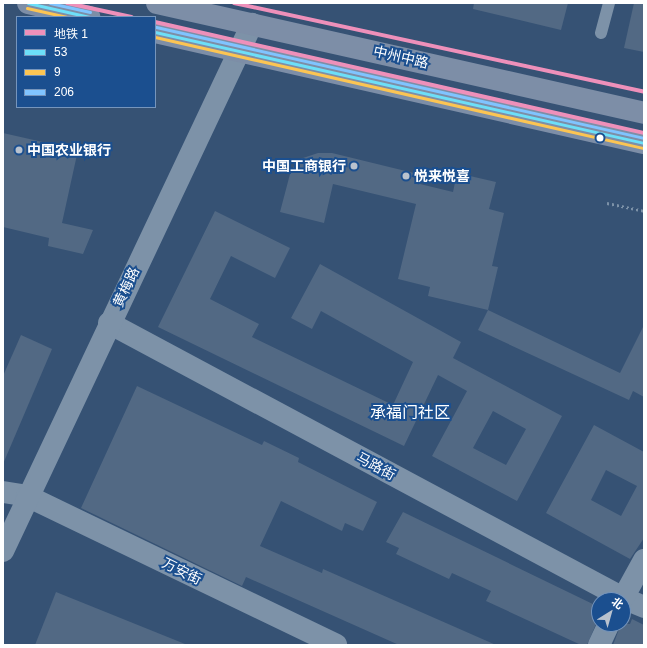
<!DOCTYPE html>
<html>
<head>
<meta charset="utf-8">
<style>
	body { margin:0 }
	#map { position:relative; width:647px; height:648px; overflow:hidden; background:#365274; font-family:Helvetica,"Noto Sans SC",sans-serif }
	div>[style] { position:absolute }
	.building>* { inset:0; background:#526984 }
	.path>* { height:2.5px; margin-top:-1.25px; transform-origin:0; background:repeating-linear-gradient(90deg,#7d92a8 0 2px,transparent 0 5px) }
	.lane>* { height:12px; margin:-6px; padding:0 6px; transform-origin:6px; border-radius:6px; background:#7d92a8 }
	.street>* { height:22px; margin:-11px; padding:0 11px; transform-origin:11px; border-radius:11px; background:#7d92a8 }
	.primary>* { height:22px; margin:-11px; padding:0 11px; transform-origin:11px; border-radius:11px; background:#7d8ea7 }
	.bus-1>* { height:3px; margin:-1.5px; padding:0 1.5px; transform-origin:1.5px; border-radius:1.5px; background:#6ddff8 }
	.bus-2>* { height:3px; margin:-1.5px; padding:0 1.5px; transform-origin:1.5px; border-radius:1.5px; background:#fcc553 }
	.bus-3>* { height:3px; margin:-1.5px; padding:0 1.5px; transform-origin:1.5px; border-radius:1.5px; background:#80c4ff }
	.metro-1>* { height:4px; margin:-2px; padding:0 2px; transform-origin:2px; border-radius:2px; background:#ee90ba }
	.dots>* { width:11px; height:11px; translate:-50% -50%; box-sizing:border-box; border:2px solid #1b4f8f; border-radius:50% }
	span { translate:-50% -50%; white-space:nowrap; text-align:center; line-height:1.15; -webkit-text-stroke:4px #1b4f8f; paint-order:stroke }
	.street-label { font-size:14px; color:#fff }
	.poi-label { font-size:14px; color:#fff; font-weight:700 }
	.left { translate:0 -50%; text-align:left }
	.right { translate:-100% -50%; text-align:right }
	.quarter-label { font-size:16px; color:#fff }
	.frame { position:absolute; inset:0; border:4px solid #fff; pointer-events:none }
	.legend { position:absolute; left:16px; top:16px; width:140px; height:92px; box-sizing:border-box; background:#1b4f8f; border:1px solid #7695bc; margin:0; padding:5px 7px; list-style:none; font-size:12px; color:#fff }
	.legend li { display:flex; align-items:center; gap:8px; height:20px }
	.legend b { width:20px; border:1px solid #7695bc }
	.north { position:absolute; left:591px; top:592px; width:40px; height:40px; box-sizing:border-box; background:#1b4f8f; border:1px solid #7695bc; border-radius:50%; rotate:37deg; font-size:11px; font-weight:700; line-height:16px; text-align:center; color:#fff }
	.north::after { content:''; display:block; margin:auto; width:14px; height:18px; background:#b9c2ce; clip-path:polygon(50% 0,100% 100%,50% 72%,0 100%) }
</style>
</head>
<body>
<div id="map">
	<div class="building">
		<div style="clip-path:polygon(474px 3px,568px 3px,561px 30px,473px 9px)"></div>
		<div style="clip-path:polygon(634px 3px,644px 3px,644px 52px,624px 48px)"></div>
		<div style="clip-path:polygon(3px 133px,78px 150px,62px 223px,93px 230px,83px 254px,48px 246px,49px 238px,3px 227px)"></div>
		<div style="clip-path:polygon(318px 153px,332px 153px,422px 175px,420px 184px,453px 192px,457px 173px,496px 182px,489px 209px,504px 213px,492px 266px,498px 267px,488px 310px,428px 296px,430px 287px,398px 279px,416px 204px,333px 184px,324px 223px,280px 212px,290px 174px,297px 160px)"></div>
		<div style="clip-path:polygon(evenodd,215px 211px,290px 248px,275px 278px,231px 256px,210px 299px,259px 324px,252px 337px,393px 405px,413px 362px,321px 311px,312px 329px,291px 318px,320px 264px,461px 342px,453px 358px,562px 416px,517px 501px,432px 456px,467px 391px,438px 375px,404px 446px,158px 327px,215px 211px,493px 411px,526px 429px,506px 465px,473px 448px,493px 411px)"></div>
		<div style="clip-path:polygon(488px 310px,620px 373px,644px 325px,644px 397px,633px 391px,629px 400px,478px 330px)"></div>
		<div style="clip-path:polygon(21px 335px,52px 349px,3px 464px,3px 376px)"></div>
		<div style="clip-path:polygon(137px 386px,262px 445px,264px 441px,299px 458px,298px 462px,377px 502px,363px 531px,345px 523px,342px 531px,281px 501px,260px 546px,322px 573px,323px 569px,496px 645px,399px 645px,246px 577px,242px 586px,81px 508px)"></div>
		<div style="clip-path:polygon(evenodd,594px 425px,644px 452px,644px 538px,630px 559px,546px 513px,594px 425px,606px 470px,637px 486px,621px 516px,591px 500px,606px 470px)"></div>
		<div style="clip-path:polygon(403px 512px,599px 607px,599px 617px,587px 645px,581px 645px,486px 601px,491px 591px,452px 573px,449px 579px,396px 554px,399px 548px,386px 542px)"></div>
		<div style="clip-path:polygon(56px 592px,185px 644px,184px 645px,35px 645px)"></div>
		<div style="clip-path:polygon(632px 619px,644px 625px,644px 645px,613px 645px,621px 624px,630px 624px)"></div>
	</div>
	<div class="path">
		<div style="left:607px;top:203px;width:38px;rotate:12deg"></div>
	</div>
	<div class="lane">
		<div style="left:601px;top:33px;width:31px;rotate:-75deg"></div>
	</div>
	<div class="street">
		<div style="left:109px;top:323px;width:583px;rotate:28.15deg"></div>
		<div style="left:623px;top:598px;width:23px;rotate:23deg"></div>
		<div style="left:3px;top:492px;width:24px;rotate:9deg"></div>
		<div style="left:27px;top:496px;width:343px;rotate:25.7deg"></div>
		<div style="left:3px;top:551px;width:583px;rotate:-64.71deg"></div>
		<div style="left:622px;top:600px;width:46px;rotate:-61.2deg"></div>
		<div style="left:599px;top:645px;width:23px;rotate:-65deg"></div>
	</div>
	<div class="primary">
		<div style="left:28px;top:3px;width:63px;rotate:12.9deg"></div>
		<div style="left:157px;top:3px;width:499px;rotate:12.7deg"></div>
		<div style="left:155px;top:32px;width:501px;rotate:12.79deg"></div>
	</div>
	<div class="bus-1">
		<div style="left:28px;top:3px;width:63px;rotate:12.9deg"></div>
		<div style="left:155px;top:32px;width:501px;rotate:12.79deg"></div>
	</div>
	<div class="bus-2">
		<div style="left:27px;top:8px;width:41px;rotate:12.7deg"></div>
		<div style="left:155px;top:37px;width:500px;rotate:12.81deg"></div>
	</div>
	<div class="bus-3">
		<div style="left:50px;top:3px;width:41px;rotate:12.7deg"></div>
		<div style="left:156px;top:27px;width:500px;rotate:12.81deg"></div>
	</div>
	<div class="metro-1">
		<div style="left:67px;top:3px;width:66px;rotate:12.3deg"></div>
		<div style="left:234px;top:3px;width:420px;rotate:12.2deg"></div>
		<div style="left:155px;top:22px;width:501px;rotate:12.79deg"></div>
	</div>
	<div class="dots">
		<div style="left:600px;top:138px;background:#fff"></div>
		<div style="left:19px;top:150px;background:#b9c2ce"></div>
		<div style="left:354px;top:166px;background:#b9c2ce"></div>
		<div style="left:406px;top:176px;background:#b9c2ce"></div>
	</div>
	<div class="street-label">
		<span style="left:401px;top:57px;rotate:13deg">中州中路</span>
		<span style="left:126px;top:287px;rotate:-65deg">黄梅路</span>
		<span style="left:376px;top:466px;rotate:28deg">马路街</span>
		<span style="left:182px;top:571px;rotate:26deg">万安街</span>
	</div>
	<div class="poi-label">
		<span class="left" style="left:27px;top:150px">中国农业银行</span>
		<span class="right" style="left:346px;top:166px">中国工商银行</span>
		<span class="left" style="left:414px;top:176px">悦来悦喜</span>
	</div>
	<div class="quarter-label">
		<span style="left:410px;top:413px">承福门社区</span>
	</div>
	<div class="frame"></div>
	<ul class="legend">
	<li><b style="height:5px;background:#ee90ba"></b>地铁 1</li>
	<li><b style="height:5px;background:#6ddff8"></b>53</li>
	<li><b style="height:5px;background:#fcc553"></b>9</li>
	<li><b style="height:5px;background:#80c4ff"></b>206</li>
	</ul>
	<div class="north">北</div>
</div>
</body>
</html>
